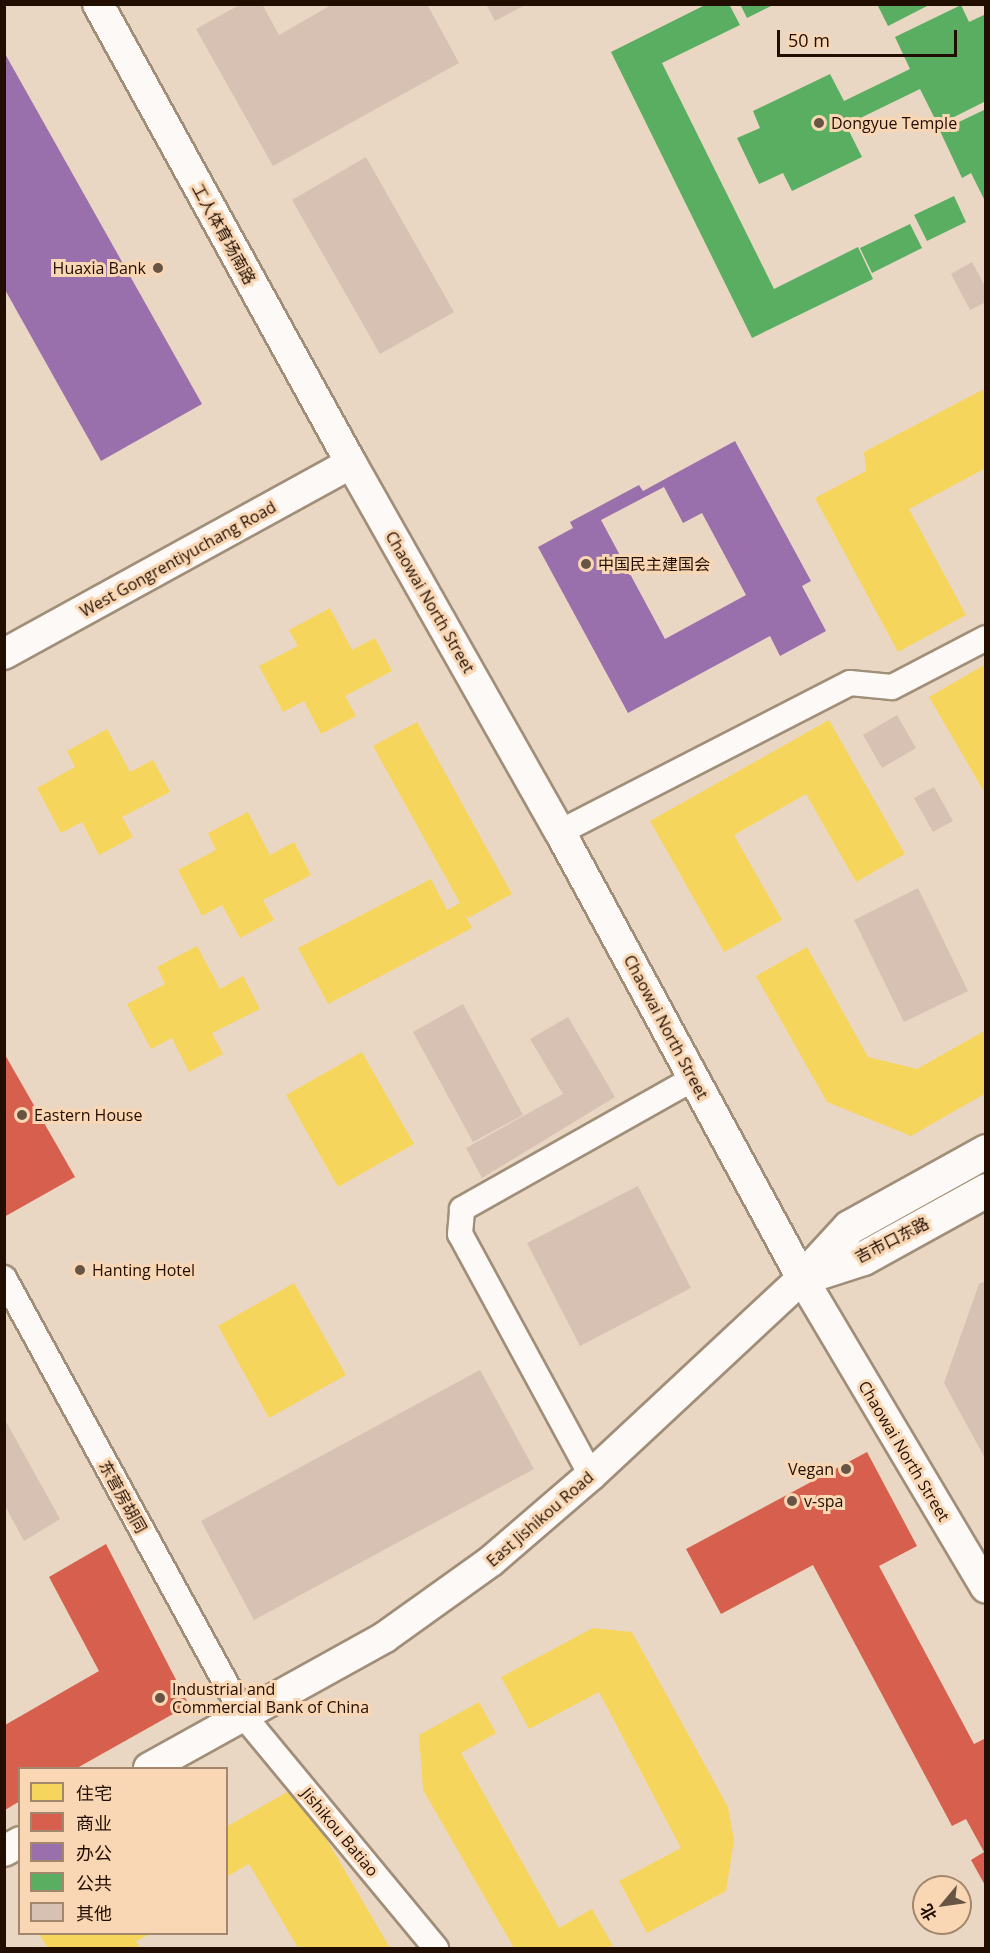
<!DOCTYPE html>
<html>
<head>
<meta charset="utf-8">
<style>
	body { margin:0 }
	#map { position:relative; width:990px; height:1953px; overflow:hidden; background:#ead7c3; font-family:"Open Sans","Noto Sans SC",sans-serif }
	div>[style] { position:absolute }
	.homes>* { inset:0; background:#f6d55c }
	.shops>* { inset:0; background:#d6604d }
	.offices>* { inset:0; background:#9970ab }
	.public>* { inset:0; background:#5aae61 }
	.building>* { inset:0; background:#d6c1b2 }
	.roads { filter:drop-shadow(2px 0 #a18e79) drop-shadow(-2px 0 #a18e79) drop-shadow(0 2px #a18e79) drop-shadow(0 -2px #a18e79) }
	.minor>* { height:24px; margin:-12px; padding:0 12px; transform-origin:12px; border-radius:12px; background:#fcf9f6 }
	.tertiary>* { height:30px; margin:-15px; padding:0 15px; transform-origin:15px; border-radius:15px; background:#fcf9f6 }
	.secondary>* { height:33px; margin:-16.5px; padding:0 16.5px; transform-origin:16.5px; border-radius:16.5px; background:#fcf9f6 }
	.dots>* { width:16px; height:16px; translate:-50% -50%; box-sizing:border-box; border:3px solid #f9d7b4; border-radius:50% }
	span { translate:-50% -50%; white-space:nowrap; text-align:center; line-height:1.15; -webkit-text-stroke:6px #f9d7b4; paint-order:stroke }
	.poi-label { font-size:16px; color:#220e00 }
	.left { translate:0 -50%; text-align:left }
	.right { translate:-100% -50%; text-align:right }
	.street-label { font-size:16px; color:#220e00 }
	.frame { position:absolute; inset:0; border:6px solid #220e00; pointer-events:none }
	.legend { position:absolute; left:18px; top:1767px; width:210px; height:168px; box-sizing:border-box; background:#f9d7b4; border:2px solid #a3876c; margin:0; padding:8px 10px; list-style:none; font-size:18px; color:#220e00 }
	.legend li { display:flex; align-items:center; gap:12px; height:30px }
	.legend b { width:30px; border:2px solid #a3876c }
	.north { position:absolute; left:912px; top:1875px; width:60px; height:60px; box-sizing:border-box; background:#f9d7b4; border:2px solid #a3876c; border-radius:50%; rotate:241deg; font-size:16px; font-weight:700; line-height:24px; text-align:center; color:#220e00 }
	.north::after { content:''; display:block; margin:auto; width:21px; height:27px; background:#685444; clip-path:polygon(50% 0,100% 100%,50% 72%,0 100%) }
	.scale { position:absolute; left:777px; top:30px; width:180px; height:27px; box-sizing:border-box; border:3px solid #220e00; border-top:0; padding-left:8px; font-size:18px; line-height:21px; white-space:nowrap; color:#220e00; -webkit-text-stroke:4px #f9d7b4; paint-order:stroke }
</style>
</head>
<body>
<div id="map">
	<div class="homes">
		<div style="clip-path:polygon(4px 62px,38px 119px,4px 139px)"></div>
		<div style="clip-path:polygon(103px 242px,144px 315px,57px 365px,17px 290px)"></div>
		<div style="clip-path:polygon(986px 388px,986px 468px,909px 509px,966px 615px,898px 652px,815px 498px,866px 471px,864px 452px)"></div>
		<div style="clip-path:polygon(330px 608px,352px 650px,375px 638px,392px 671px,345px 696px,356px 716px,321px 734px,304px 701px,283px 712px,259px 666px,298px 646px,289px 630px)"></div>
		<div style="clip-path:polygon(986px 664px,986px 795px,929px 697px)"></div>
		<div style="clip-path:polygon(829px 720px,905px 854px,856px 882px,806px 794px,734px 835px,782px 920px,724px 952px,650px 821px)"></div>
		<div style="clip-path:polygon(417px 722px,512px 894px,468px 918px,464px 913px,472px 928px,328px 1004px,298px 948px,431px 879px,447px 910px,460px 903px,373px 746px)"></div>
		<div style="clip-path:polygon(107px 729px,130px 772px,153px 760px,170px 792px,122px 817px,133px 837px,99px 855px,82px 822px,61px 833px,37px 788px,75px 767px,67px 751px)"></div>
		<div style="clip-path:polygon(248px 812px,270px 855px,294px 842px,311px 875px,263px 900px,274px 920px,240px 938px,222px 905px,202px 916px,178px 870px,216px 850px,208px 833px)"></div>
		<div style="clip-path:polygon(197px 946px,220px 989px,243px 976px,260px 1009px,212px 1033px,223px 1054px,189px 1072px,172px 1038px,151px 1049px,127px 1004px,165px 984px,157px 967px)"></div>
		<div style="clip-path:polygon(807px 947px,868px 1057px,917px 1069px,986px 1030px,986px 1093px,911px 1136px,827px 1102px,756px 976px)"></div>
		<div style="clip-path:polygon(362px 1052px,414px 1144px,338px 1187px,286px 1095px)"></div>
		<div style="clip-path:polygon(294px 1283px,346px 1375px,269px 1418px,218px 1326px)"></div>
		<div style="clip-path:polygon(593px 1628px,632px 1632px,728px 1807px,734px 1840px,726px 1891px,647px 1933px,619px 1881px,681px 1848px,599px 1692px,529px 1729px,501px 1677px)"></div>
		<div style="clip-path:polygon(479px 1702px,496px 1733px,461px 1753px,559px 1928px,592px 1909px,613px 1946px,609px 1948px,514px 1948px,423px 1790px,419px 1735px)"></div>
		<div style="clip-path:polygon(296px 1787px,390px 1948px,298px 1948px,249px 1864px,226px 1877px,226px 1827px)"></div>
		<div style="clip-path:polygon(39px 1934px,150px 1934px,136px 1941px,140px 1948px,48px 1948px)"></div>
	</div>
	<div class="shops">
		<div style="clip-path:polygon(4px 1053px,75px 1177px,4px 1217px)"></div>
		<div style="clip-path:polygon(867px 1452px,917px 1546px,879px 1566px,974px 1744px,986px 1738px,986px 1887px,971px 1860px,984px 1852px,966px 1819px,952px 1826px,813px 1565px,721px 1614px,686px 1549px)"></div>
		<div style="clip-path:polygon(106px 1544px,189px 1705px,77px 1768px,20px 1768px,20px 1801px,5px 1810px,5px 1725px,99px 1671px,49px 1577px)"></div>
	</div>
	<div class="offices">
		<div style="clip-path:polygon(4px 52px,202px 404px,101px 461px,4px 288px)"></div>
		<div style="clip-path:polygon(evenodd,735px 441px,811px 581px,802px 586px,826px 631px,780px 656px,770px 636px,628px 713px,538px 547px,573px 528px,570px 522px,639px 485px,643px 491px,735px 441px,664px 487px,683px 523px,702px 513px,746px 595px,665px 639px,601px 520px,664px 487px)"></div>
	</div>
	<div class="public">
		<div style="clip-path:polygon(707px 4px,729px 4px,740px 25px,662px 63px,774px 289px,858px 247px,873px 279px,752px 338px,611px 52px)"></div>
		<div style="clip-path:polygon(740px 4px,775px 4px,747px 18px)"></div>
		<div style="clip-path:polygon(877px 4px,931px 4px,888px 26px)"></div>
		<div style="clip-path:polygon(961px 5px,969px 22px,986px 14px,986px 101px,938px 125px,920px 89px,846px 125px,862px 157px,792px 191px,783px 173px,759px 184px,737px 138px,760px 128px,753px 111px,830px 74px,844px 101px,910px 69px,895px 37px)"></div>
		<div style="clip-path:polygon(986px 109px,986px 203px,971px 173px,962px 178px,940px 131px)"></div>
		<div style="clip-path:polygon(954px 196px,966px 222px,927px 241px,914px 215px)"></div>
		<div style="clip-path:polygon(910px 224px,922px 248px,872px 273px,860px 248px)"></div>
	</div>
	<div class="building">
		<div style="clip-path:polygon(241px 4px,262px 4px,279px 35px,333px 4px,427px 4px,459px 63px,273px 166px,196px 29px)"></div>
		<div style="clip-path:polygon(486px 4px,527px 4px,495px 21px)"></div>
		<div style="clip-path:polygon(366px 157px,454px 312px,380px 354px,292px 200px)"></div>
		<div style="clip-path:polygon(972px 262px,986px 288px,986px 302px,970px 310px,951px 274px)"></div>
		<div style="clip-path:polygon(897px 715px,916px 748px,882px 768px,863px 735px)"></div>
		<div style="clip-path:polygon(934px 787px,953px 821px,933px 832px,914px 798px)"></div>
		<div style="clip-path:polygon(918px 888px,968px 991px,904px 1022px,854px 920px)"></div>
		<div style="clip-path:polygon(463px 1004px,523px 1115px,473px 1142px,413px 1032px)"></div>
		<div style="clip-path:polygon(568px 1017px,615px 1097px,482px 1178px,466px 1148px,563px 1094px,530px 1039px)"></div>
		<div style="clip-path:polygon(638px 1186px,691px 1288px,580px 1346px,527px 1243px)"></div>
		<div style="clip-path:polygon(986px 1281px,986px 1460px,944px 1383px,979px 1284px)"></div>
		<div style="clip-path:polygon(480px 1370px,534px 1469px,254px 1620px,201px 1521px)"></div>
		<div style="clip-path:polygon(4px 1418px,60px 1519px,24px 1541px,4px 1504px)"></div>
	</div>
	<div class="roads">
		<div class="minor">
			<div style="left:560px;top:832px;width:326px;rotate:-27.2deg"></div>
			<div style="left:850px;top:683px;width:42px;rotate:5.4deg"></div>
			<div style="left:892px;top:687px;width:106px;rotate:-27.5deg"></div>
			<div style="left:4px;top:1278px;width:498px;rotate:61.3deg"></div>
			<div style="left:243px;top:1715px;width:303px;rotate:50.4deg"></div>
			<div style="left:591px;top:1475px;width:274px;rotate:-118.5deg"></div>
			<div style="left:460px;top:1234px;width:25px;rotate:-85deg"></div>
			<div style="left:462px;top:1209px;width:265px;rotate:-29.4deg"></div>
		</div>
		<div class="tertiary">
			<div style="left:98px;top:4px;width:524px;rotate:61.14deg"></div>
			<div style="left:351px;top:463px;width:424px;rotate:60.5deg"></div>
			<div style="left:560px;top:832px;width:507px;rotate:61.52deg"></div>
			<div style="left:802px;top:1278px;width:360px;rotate:59.3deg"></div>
			<div style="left:4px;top:654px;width:396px;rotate:-28.8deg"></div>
			<div style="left:149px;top:1768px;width:270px;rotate:-29deg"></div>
			<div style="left:385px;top:1637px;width:130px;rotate:-35.6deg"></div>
			<div style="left:491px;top:1561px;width:132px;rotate:-40.7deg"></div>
			<div style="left:591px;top:1475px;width:289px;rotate:-43deg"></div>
			<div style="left:4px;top:1851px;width:18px;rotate:-29deg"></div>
		</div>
		<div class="secondary">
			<div style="left:804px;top:1277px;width:62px;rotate:-17.9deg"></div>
			<div style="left:863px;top:1258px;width:141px;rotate:-28.9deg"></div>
			<div style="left:802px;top:1278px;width:69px;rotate:-47.3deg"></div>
			<div style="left:849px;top:1227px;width:157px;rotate:-29deg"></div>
		</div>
	</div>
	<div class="dots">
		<div style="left:819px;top:123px;background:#685444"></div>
		<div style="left:158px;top:268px;background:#685444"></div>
		<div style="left:586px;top:564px;background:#685444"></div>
		<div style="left:22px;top:1115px;background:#685444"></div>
		<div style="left:80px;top:1270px;background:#685444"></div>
		<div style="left:846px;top:1469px;background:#685444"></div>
		<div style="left:792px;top:1501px;background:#685444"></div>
		<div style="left:160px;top:1698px;background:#685444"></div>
	</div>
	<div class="poi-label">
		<span class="left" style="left:831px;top:123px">Dongyue Temple</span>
		<span class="right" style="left:146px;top:268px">Huaxia Bank</span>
		<span class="left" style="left:598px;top:564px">中国民主建国会</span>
		<span class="left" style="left:34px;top:1115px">Eastern House</span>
		<span class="left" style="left:92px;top:1270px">Hanting Hotel</span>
		<span class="right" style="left:834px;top:1469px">Vegan</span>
		<span class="left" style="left:804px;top:1501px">v-spa</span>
		<span class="left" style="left:172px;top:1698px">Industrial and<br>Commercial Bank of China</span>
	</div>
	<div class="street-label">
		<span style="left:224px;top:234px;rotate:61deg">工人体育场南路</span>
		<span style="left:178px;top:559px;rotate:-29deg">West Gongrentiyuchang Road</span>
		<span style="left:430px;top:602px;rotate:60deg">Chaowai North Street</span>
		<span style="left:666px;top:1027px;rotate:62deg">Chaowai North Street</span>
		<span style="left:892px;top:1240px;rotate:-27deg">吉市口东路</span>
		<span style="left:904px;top:1451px;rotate:59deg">Chaowai North Street</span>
		<span style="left:123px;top:1497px;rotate:61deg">东营房胡同</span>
		<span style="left:540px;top:1519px;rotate:-41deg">East Jishikou Road</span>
		<span style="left:340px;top:1832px;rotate:50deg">Jishikou Batiao</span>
	</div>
	<div class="frame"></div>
	<ul class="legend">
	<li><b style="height:16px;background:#f6d55c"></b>住宅</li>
	<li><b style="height:16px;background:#d6604d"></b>商业</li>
	<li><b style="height:16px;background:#9970ab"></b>办公</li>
	<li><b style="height:16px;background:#5aae61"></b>公共</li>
	<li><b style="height:16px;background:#d6c1b2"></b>其他</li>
	</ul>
	<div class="north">北</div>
	<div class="scale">50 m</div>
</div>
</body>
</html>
